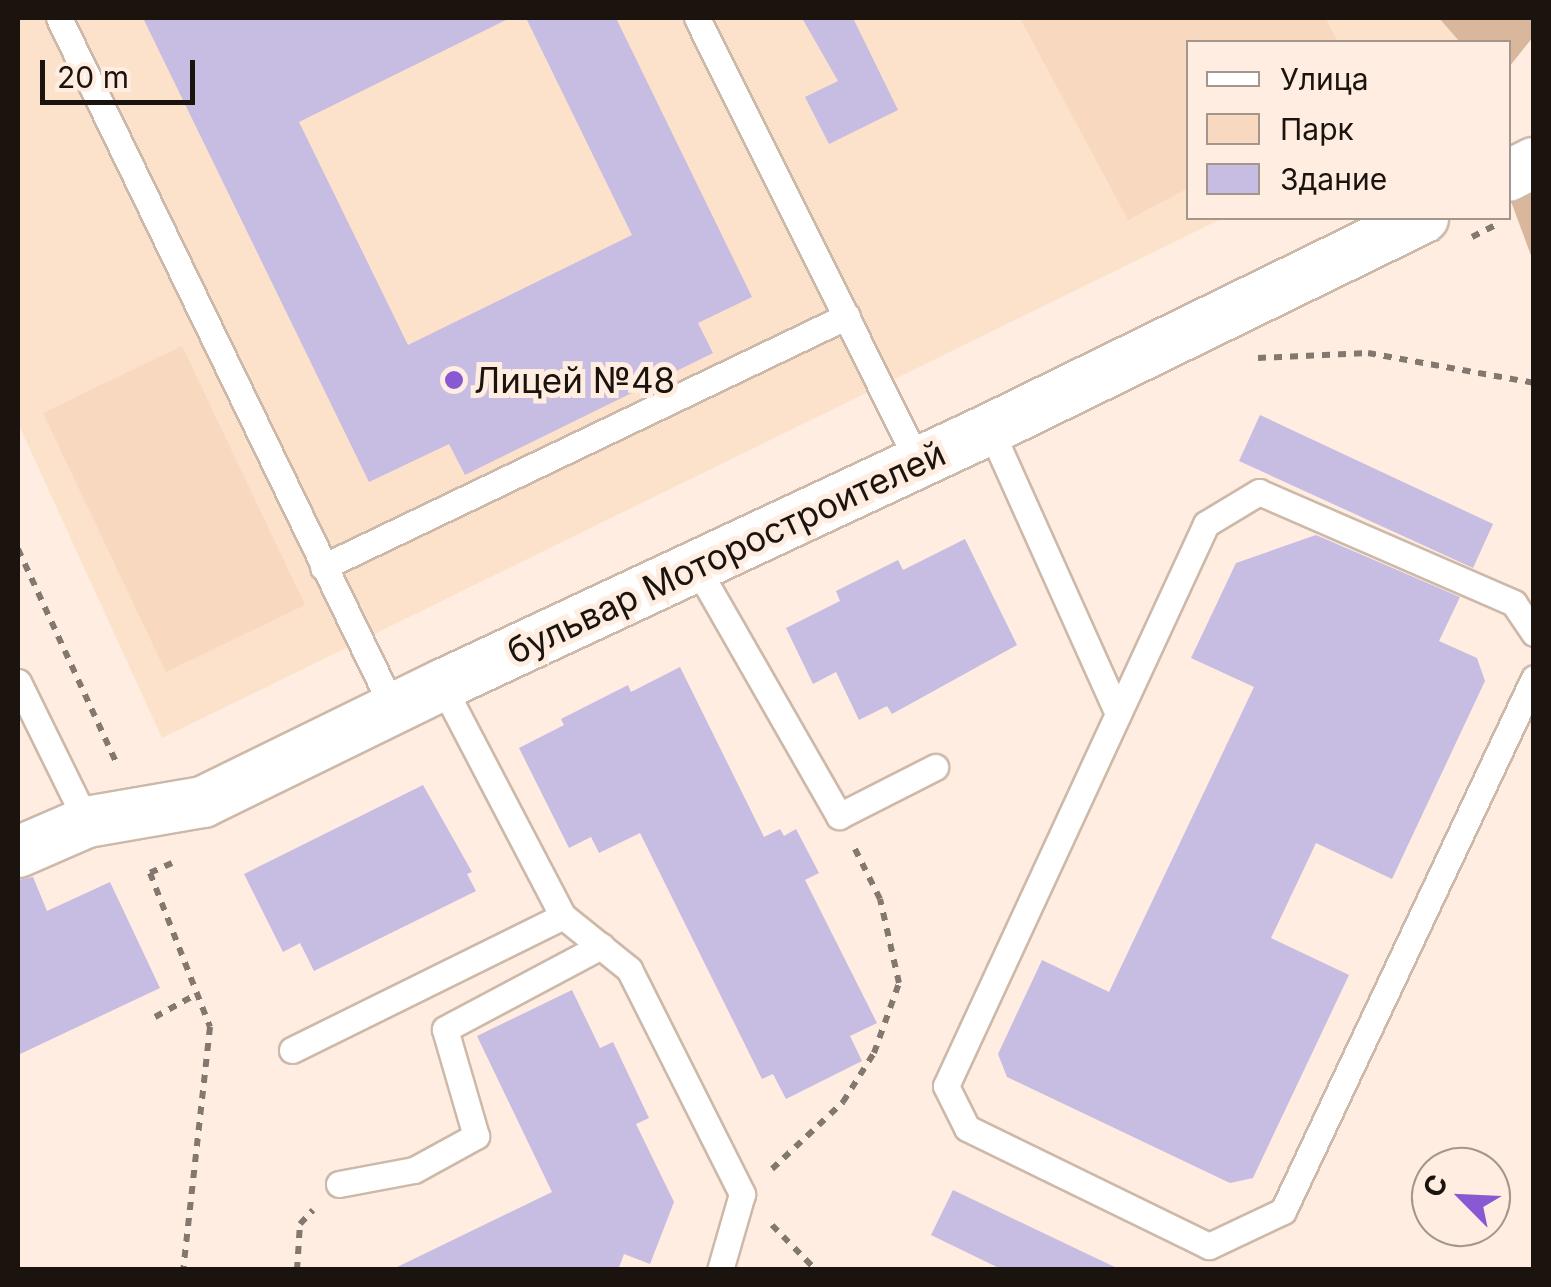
<!DOCTYPE html>
<html>
<head>
<meta charset="utf-8">
<style>
	body { margin:0 }
	#map { position:relative; width:1551px; height:1287px; overflow:hidden; background:#feede0; font-family:Inter,sans-serif }
	div>[style] { position:absolute }
	.built>* { inset:0; background:#fce1cb }
	.green>* { inset:0; background:#f8d8be }
	.forest>* { inset:0; background:#d8b79c }
	.building>* { inset:0; background:#c7bce2 }
	.path>* { height:6px; margin-top:-3px; transform-origin:0; background:repeating-linear-gradient(90deg,#83786f 0 8px,transparent 0 16px) }
	.roads { filter:drop-shadow(2px 0 #cdb9a9) drop-shadow(-2px 0 #cdb9a9) drop-shadow(0 2px #cdb9a9) drop-shadow(0 -2px #cdb9a9) }
	.lane>* { height:25px; margin:-12.5px; padding:0 12.5px; transform-origin:12.5px; border-radius:12.5px; background:#fff }
	.street>* { height:50px; margin:-25px; padding:0 25px; transform-origin:25px; border-radius:25px; background:#fff }
	.dots>* { width:28px; height:28px; translate:-50% -50%; box-sizing:border-box; border:5px solid #feede0; border-radius:50% }
	span { translate:-50% -50%; white-space:nowrap; text-align:center; line-height:1.15; -webkit-text-stroke:10px #feede0; paint-order:stroke }
	.poi-label { font-size:35px; color:#1b140e }
	.left { translate:0 -50%; text-align:left }
	.street-label { font-size:35px; color:#1b140e }
	.frame { position:absolute; inset:0; border:20px solid #1b140e; pointer-events:none }
	.legend { position:absolute; left:1186px; top:40px; width:325px; height:180px; box-sizing:border-box; background:#feede0; border:2px solid #a3968c; margin:0; padding:12px 18px; list-style:none; font-size:30px; color:#1b140e }
	.legend li { display:flex; align-items:center; gap:20px; height:50px }
	.legend b { width:50px; border:2px solid #a3968c }
	.north { position:absolute; left:1411px; top:1147px; width:100px; height:100px; box-sizing:border-box; background:#feede0; border:2px solid #a3968c; border-radius:50%; rotate:294deg; font-size:28px; font-weight:700; line-height:40px; text-align:center; color:#1b140e }
	.north::after { content:''; display:block; margin:auto; width:35px; height:45px; background:#8859d2; clip-path:polygon(50% 0,100% 100%,50% 72%,0 100%) }
	.scale { position:absolute; left:40px; top:60px; width:155px; height:45px; box-sizing:border-box; border:5px solid #1b140e; border-top:0; padding-left:12px; font-size:30px; line-height:35px; white-space:nowrap; color:#1b140e; -webkit-text-stroke:8px #feede0; paint-order:stroke }
</style>
</head>
<body>
<div id="map">
	<div class="built">
		<div style="clip-path:polygon(18px 18px,1455px 18px,1470px 42px,1188px 42px,1188px 218px,1223px 218px,162px 738px,18px 423px)"></div>
	</div>
	<div class="green">
		<div style="clip-path:polygon(1020px 18px,1325px 18px,1338px 42px,1188px 42px,1188px 188px,1128px 220px)"></div>
		<div style="clip-path:polygon(182px 346px,305px 605px,166px 672px,43px 413px)"></div>
	</div>
	<div class="forest">
		<div style="clip-path:polygon(1439px 18px,1533px 18px,1533px 37px,1509px 67px,1508px 42px,1460px 42px)"></div>
		<div style="clip-path:polygon(1533px 183px,1533px 261px,1509px 196px)"></div>
	</div>
	<div class="building">
		<div style="clip-path:polygon(143px 18px,510px 18px,299px 122px,408px 345px,632px 235px,526px 18px,616px 18px,752px 297px,698px 323px,713px 353px,465px 475px,449px 444px,369px 482px)"></div>
		<div style="clip-path:polygon(802px 18px,853px 18px,898px 110px,829px 144px,805px 97px,838px 81px)"></div>
		<div style="clip-path:polygon(1260px 415px,1493px 524px,1473px 568px,1239px 461px)"></div>
		<div style="clip-path:polygon(1316px 535px,1460px 597px,1439px 641px,1477px 658px,1485px 681px,1392px 879px,1316px 843px,1271px 938px,1349px 975px,1253px 1178px,1230px 1183px,1007px 1077px,998px 1054px,1042px 960px,1109px 992px,1254px 687px,1191px 658px,1236px 563px)"></div>
		<div style="clip-path:polygon(965px 539px,1017px 645px,892px 714px,887px 706px,859px 720px,836px 672px,813px 684px,786px 628px,840px 601px,836px 591px,898px 560px,903px 570px)"></div>
		<div style="clip-path:polygon(680px 667px,764px 837px,780px 829px,784px 836px,796px 829px,819px 873px,805px 880px,877px 1023px,850px 1036px,862px 1061px,786px 1099px,773px 1074px,762px 1079px,640px 833px,599px 853px,591px 837px,569px 848px,519px 748px,564px 725px,561px 719px,628px 685px,631px 692px)"></div>
		<div style="clip-path:polygon(423px 785px,472px 872px,467px 874px,476px 891px,314px 971px,300px 943px,283px 952px,244px 874px)"></div>
		<div style="clip-path:polygon(33px 877px,47px 911px,110px 882px,160px 988px,18px 1055px,18px 880px)"></div>
		<div style="clip-path:polygon(572px 990px,600px 1048px,613px 1042px,649px 1118px,636px 1124px,674px 1202px,650px 1264px,624px 1254px,618px 1270px,391px 1270px,552px 1192px,477px 1036px)"></div>
		<div style="clip-path:polygon(953px 1190px,1121px 1270px,1003px 1270px,931px 1235px)"></div>
	</div>
	<div class="path">
		<div style="left:1472px;top:237px;width:27px;rotate:-27deg"></div>
		<div style="left:1258px;top:358px;width:110px;rotate:-2.6deg"></div>
		<div style="left:1368px;top:353px;width:169px;rotate:10.2deg"></div>
		<div style="left:18px;top:549px;width:239px;rotate:65.3deg"></div>
		<div style="left:172px;top:863px;width:24px;rotate:156deg"></div>
		<div style="left:150px;top:873px;width:165px;rotate:68.7deg"></div>
		<div style="left:210px;top:1027px;width:244px;rotate:96.3deg"></div>
		<div style="left:155px;top:1017px;width:48px;rotate:-28.7deg"></div>
		<div style="left:772px;top:1169px;width:98px;rotate:-43.3deg"></div>
		<div style="left:843px;top:1102px;width:58px;rotate:-57.7deg"></div>
		<div style="left:874px;top:1053px;width:74px;rotate:-70.3deg"></div>
		<div style="left:899px;top:983px;width:86px;rotate:-102.7deg"></div>
		<div style="left:880px;top:899px;width:56px;rotate:-116.6deg"></div>
		<div style="left:772px;top:1225px;width:62px;rotate:45.7deg"></div>
		<div style="left:297px;top:1270px;width:46px;rotate:-86.3deg"></div>
		<div style="left:300px;top:1224px;width:19px;rotate:-47deg"></div>
	</div>
	<div class="roads">
		<div class="lane">
			<div style="left:59px;top:18px;width:767px;rotate:64.17deg"></div>
			<div style="left:697px;top:18px;width:497px;rotate:63.5deg"></div>
			<div style="left:990px;top:429px;width:312px;rotate:65.8deg"></div>
			<div style="left:323px;top:567px;width:581px;rotate:-25.59deg"></div>
			<div style="left:697px;top:568px;width:286px;rotate:60.2deg"></div>
			<div style="left:839px;top:816px;width:108px;rotate:-27deg"></div>
			<div style="left:1534px;top:633px;width:36px;rotate:-124deg"></div>
			<div style="left:1514px;top:603px;width:278px;rotate:-156.5deg"></div>
			<div style="left:1259px;top:492px;width:62px;rotate:148.9deg"></div>
			<div style="left:1206px;top:524px;width:619px;rotate:114.83deg"></div>
			<div style="left:946px;top:1086px;width:47px;rotate:63.4deg"></div>
			<div style="left:967px;top:1128px;width:269px;rotate:26deg"></div>
			<div style="left:1209px;top:1246px;width:82px;rotate:-25.3deg"></div>
			<div style="left:1283px;top:1211px;width:589px;rotate:-64.78deg"></div>
			<div style="left:18px;top:682px;width:156px;rotate:63.8deg"></div>
			<div style="left:442px;top:685px;width:261px;rotate:62.4deg"></div>
			<div style="left:563px;top:916px;width:85px;rotate:38.8deg"></div>
			<div style="left:629px;top:969px;width:252px;rotate:63.3deg"></div>
			<div style="left:742px;top:1194px;width:79px;rotate:106.1deg"></div>
			<div style="left:292px;top:1050px;width:302px;rotate:-26.3deg"></div>
			<div style="left:339px;top:1184px;width:76px;rotate:-10.6deg"></div>
			<div style="left:414px;top:1170px;width:71px;rotate:-28.7deg"></div>
			<div style="left:476px;top:1136px;width:111px;rotate:-106.2deg"></div>
			<div style="left:445px;top:1029px;width:177px;rotate:-28deg"></div>
		</div>
		<div class="street">
			<div style="left:1508px;top:176px;width:29px;rotate:-27deg"></div>
			<div style="left:18px;top:852px;width:75px;rotate:-23.5deg"></div>
			<div style="left:87px;top:822px;width:118px;rotate:-9.8deg"></div>
			<div style="left:203px;top:802px;width:266px;rotate:-26.1deg"></div>
			<div style="left:442px;top:685px;width:605px;rotate:-25.04deg"></div>
			<div style="left:990px;top:429px;width:482px;rotate:-26deg"></div>
		</div>
	</div>
	<div class="dots">
		<div style="left:454px;top:380px;background:#8859d2"></div>
	</div>
	<div class="poi-label">
		<span class="left" style="left:474px;top:380px">Лицей №48</span>
	</div>
	<div class="street-label">
		<span style="left:726px;top:552px;rotate:-25deg">бульвар Моторостроителей</span>
	</div>
	<div class="frame"></div>
	<ul class="legend">
	<li><b style="height:12px;background:#fff"></b>Улица</li>
	<li><b style="height:28px;background:#f8d8be"></b>Парк</li>
	<li><b style="height:28px;background:#c7bce2"></b>Здание</li>
	</ul>
	<div class="north">С</div>
	<div class="scale">20 m</div>
</div>
</body>
</html>
